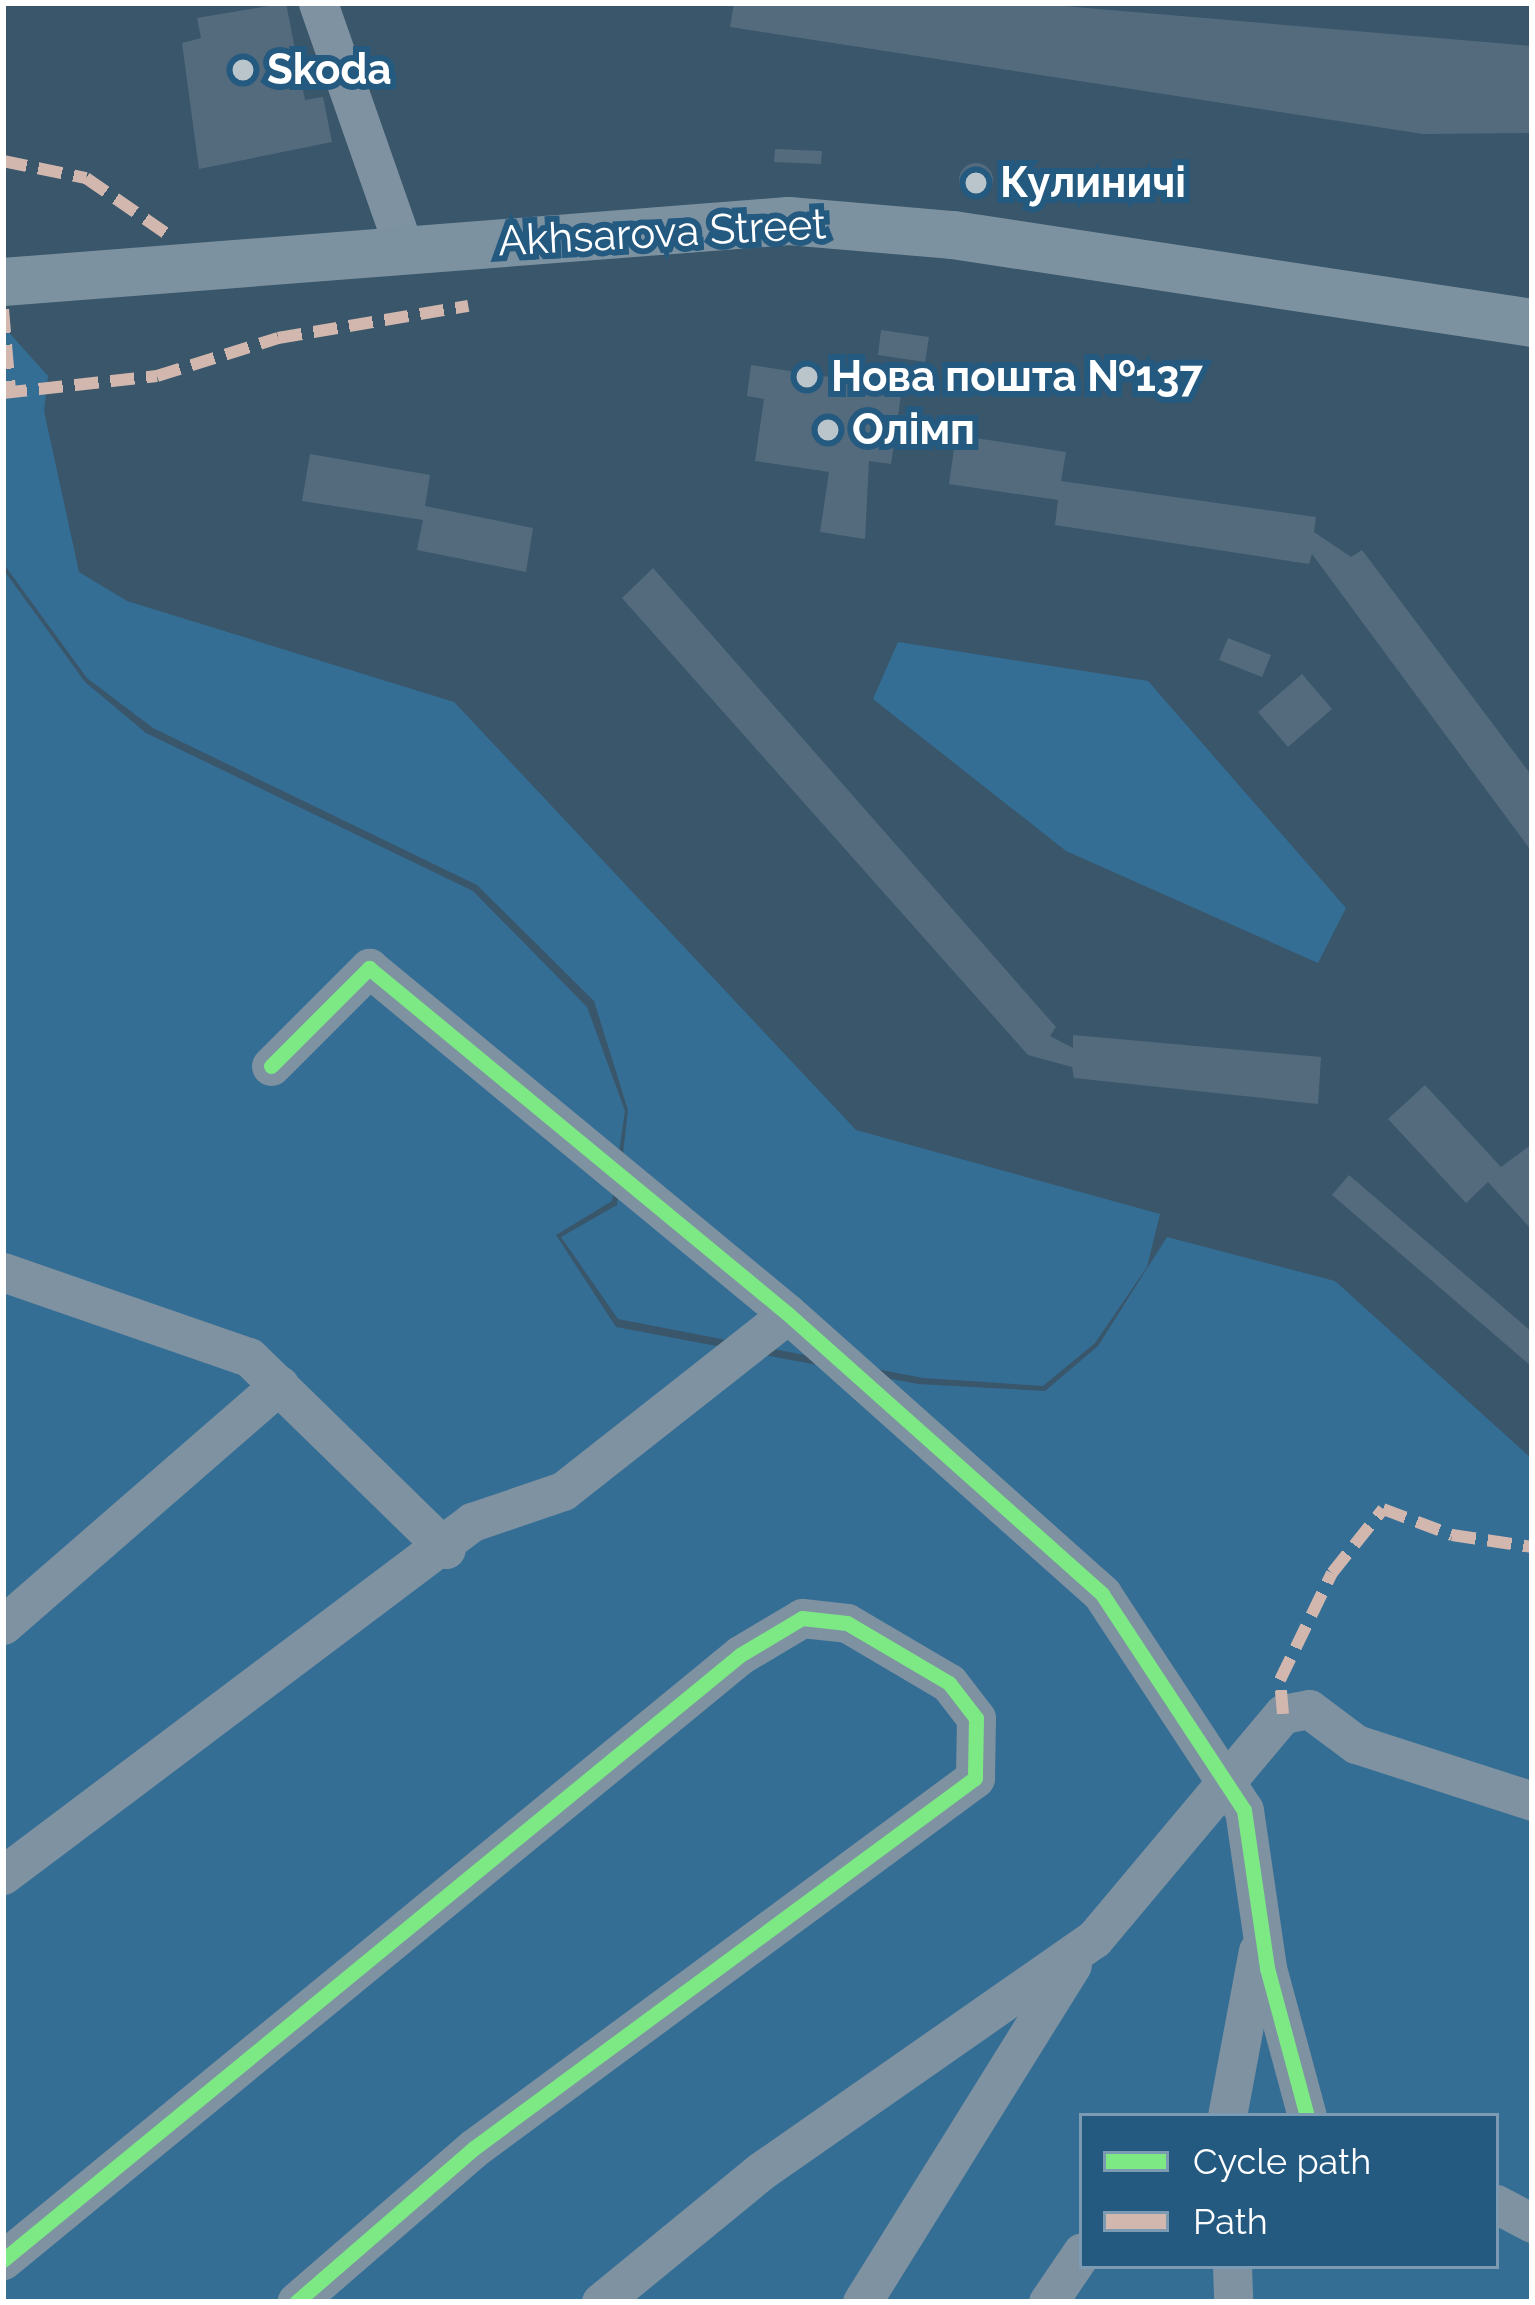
<!DOCTYPE html>
<html>
<head>
<meta charset="utf-8">
<style>
	body { margin:0 }
	#map { position:relative; width:1535px; height:2305px; overflow:hidden; background:#39566b; font-family:Raleway,sans-serif }
	div>[style] { position:absolute }
	.green>* { inset:0; background:#356e95 }
	.building>* { inset:0; background:#546b7d }
	.round { border-radius:50% }
	.minor>* { height:39px; margin:-19.5px; padding:0 19.5px; transform-origin:19.5px; border-radius:19.5px; background:#7f92a1 }
	.major>* { height:48px; margin:-24px; padding:0 24px; transform-origin:24px; border-radius:24px; background:#7d92a0 }
	.quiet>* { height:12px; margin-top:-6px; transform-origin:0; background:repeating-linear-gradient(90deg,#d1b7ad 0 24px,transparent 0 36px) }
	.cycleway>* { height:15px; margin:-7.5px; padding:0 7.5px; transform-origin:7.5px; border-radius:7.5px; background:#7ce984 }
	.dots>* { width:33px; height:33px; translate:-50% -50%; box-sizing:border-box; border:6px solid #245980; border-radius:50% }
	span { translate:-50% -50%; white-space:nowrap; text-align:center; line-height:1.15; -webkit-text-stroke:12px #245980; paint-order:stroke }
	.poi-label { font-size:42px; color:#fff; font-weight:700 }
	.left { translate:0 -50%; text-align:left }
	.street-label { font-size:42px; color:#fff }
	.frame { position:absolute; inset:0; border:6px solid #fff; pointer-events:none }
	.legend { position:absolute; left:1079px; top:2113px; width:420px; height:156px; box-sizing:border-box; background:#245980; border:3px solid #7c9bb3; margin:0; padding:15px 21px; list-style:none; font-size:36px; color:#fff }
	.legend li { display:flex; align-items:center; gap:24px; height:60px }
	.legend b { width:60px; border:3px solid #7c9bb3 }
</style>
</head>
<body>
<div id="map">
	<div class="green">
		<div style="clip-path:polygon(3px 326px,48px 376px,44px 411px,79px 572px,127px 601px,454px 702px,856px 1130px,1160px 1214px,1147px 1267px,1095px 1343px,1043px 1386px,923px 1378px,618px 1319px,561px 1237px,617px 1205px,628px 1110px,594px 1001px,477px 885px,153px 728px,87px 678px,3px 563px)"></div>
		<div style="clip-path:polygon(evenodd,3px 569px,85px 682px,146px 733px,473px 891px,587px 1007px,625px 1111px,612px 1201px,556px 1235px,616px 1327px,918px 1384px,1045px 1391px,1098px 1346px,1167px 1237px,1335px 1281px,1532px 1459px,1532px 2302px,3px 2302px,3px 569px,1082px 2116px,1496px 2116px,1496px 2266px,1082px 2266px,1082px 2116px)"></div>
		<div style="clip-path:polygon(898px 642px,1148px 681px,1346px 908px,1318px 963px,1066px 851px,873px 699px)"></div>
	</div>
	<div class="building">
		<div style="clip-path:polygon(286px 3px,305px 100px,323px 97px,332px 142px,199px 169px,182px 43px,201px 38px,197px 18px)"></div>
		<div style="clip-path:polygon(734px 3px,1028px 3px,1532px 46px,1532px 133px,1423px 134px,730px 27px)"></div>
		<div style="clip-path:polygon(775px 149px,822px 151px,821px 164px,774px 162px)"></div>
		<div class="round" style="left:959px;top:163px;width:34px;height:34px"></div>
		<div style="clip-path:polygon(881px 330px,929px 337px,925px 362px,878px 355px)"></div>
		<div style="clip-path:polygon(751px 365px,902px 388px,891px 464px,869px 461px,865px 539px,820px 532px,829px 472px,755px 461px,764px 399px,747px 396px)"></div>
		<div style="clip-path:polygon(956px 435px,1066px 452px,1061px 481px,1316px 517px,1314px 532px,1351px 557px,1362px 550px,1532px 776px,1532px 852px,1312px 554px,1309px 564px,1055px 525px,1058px 500px,949px 484px)"></div>
		<div style="clip-path:polygon(310px 454px,430px 475px,425px 506px,533px 528px,526px 572px,417px 550px,423px 520px,302px 501px)"></div>
		<div style="clip-path:polygon(653px 568px,1056px 1027px,1050px 1036px,1073px 1048px,1073px 1035px,1321px 1057px,1318px 1104px,1074px 1078px,1072px 1067px,1028px 1055px,622px 598px)"></div>
		<div style="clip-path:polygon(1228px 638px,1271px 655px,1262px 677px,1219px 660px)"></div>
		<div style="clip-path:polygon(1302px 674px,1332px 709px,1288px 747px,1258px 712px)"></div>
		<div style="clip-path:polygon(1425px 1085px,1501px 1167px,1532px 1144px,1532px 1230px,1488px 1182px,1466px 1203px,1388px 1119px)"></div>
		<div style="clip-path:polygon(1349px 1175px,1532px 1332px,1532px 1367px,1332px 1195px)"></div>
	</div>
	<div class="minor">
		<div style="left:318px;top:3px;width:260px;rotate:70.7deg"></div>
		<div style="left:271px;top:1066px;width:139px;rotate:-45deg"></div>
		<div style="left:369px;top:968px;width:543px;rotate:39.55deg"></div>
		<div style="left:788px;top:1314px;width:421px;rotate:41.7deg"></div>
		<div style="left:1102px;top:1594px;width:258px;rotate:56.7deg"></div>
		<div style="left:1244px;top:1810px;width:160px;rotate:81.7deg"></div>
		<div style="left:1267px;top:1968px;width:153px;rotate:74.9deg"></div>
		<div style="left:3px;top:1272px;width:260px;rotate:19.1deg"></div>
		<div style="left:249px;top:1357px;width:275px;rotate:44.3deg"></div>
		<div style="left:3px;top:1625px;width:366px;rotate:-41deg"></div>
		<div style="left:3px;top:1875px;width:587px;rotate:-36.97deg"></div>
		<div style="left:472px;top:1522px;width:96px;rotate:-18.8deg"></div>
		<div style="left:563px;top:1491px;width:286px;rotate:-38.2deg"></div>
		<div style="left:1227px;top:2116px;width:168px;rotate:-79.4deg"></div>
		<div style="left:1496px;top:2204px;width:41px;rotate:27.8deg"></div>
		<div style="left:3px;top:2260px;width:954px;rotate:-39.38deg"></div>
		<div style="left:740px;top:1655px;width:72px;rotate:-30.8deg"></div>
		<div style="left:802px;top:1618px;width:45px;rotate:6.3deg"></div>
		<div style="left:847px;top:1623px;width:118px;rotate:30.5deg"></div>
		<div style="left:949px;top:1683px;width:44px;rotate:52.4deg"></div>
		<div style="left:976px;top:1718px;width:60px;rotate:91deg"></div>
		<div style="left:975px;top:1778px;width:623px;rotate:143.55deg"></div>
		<div style="left:474px;top:2148px;width:235px;rotate:139.1deg"></div>
		<div style="left:1232px;top:2266px;width:36px;rotate:88deg"></div>
		<div style="left:601px;top:2302px;width:207px;rotate:-39.3deg"></div>
		<div style="left:761px;top:2171px;width:406px;rotate:-34.9deg"></div>
		<div style="left:1094px;top:1939px;width:294px;rotate:-50deg"></div>
		<div style="left:1283px;top:1714px;width:26px;rotate:-11deg"></div>
		<div style="left:1309px;top:1709px;width:59px;rotate:36.7deg"></div>
		<div style="left:1356px;top:1744px;width:185px;rotate:17.9deg"></div>
		<div style="left:862px;top:2302px;width:397px;rotate:-58.1deg"></div>
		<div style="left:1048px;top:2302px;width:60px;rotate:-55.8deg"></div>
	</div>
	<div class="major">
		<div style="left:3px;top:282px;width:788px;rotate:-4.44deg"></div>
		<div style="left:789px;top:221px;width:165px;rotate:4.9deg"></div>
		<div style="left:953px;top:235px;width:586px;rotate:8.64deg"></div>
	</div>
	<div class="quiet">
		<div style="left:3px;top:161px;width:85px;rotate:11.6deg"></div>
		<div style="left:86px;top:178px;width:98px;rotate:34.7deg"></div>
		<div style="left:3px;top:309px;width:82px;rotate:85.1deg"></div>
		<div style="left:3px;top:393px;width:155px;rotate:-6.3deg"></div>
		<div style="left:157px;top:376px;width:127px;rotate:-17.4deg"></div>
		<div style="left:278px;top:338px;width:193px;rotate:-9.6deg"></div>
		<div style="left:1283px;top:1714px;width:34px;rotate:-95deg"></div>
		<div style="left:1280px;top:1680px;width:119px;rotate:-64.1deg"></div>
		<div style="left:1332px;top:1573px;width:82px;rotate:-51.4deg"></div>
		<div style="left:1383px;top:1509px;width:74px;rotate:20.6deg"></div>
		<div style="left:1452px;top:1535px;width:81px;rotate:8.5deg"></div>
	</div>
	<div class="cycleway">
		<div style="left:271px;top:1066px;width:139px;rotate:-45deg"></div>
		<div style="left:369px;top:968px;width:543px;rotate:39.55deg"></div>
		<div style="left:788px;top:1314px;width:421px;rotate:41.7deg"></div>
		<div style="left:1102px;top:1594px;width:258px;rotate:56.7deg"></div>
		<div style="left:1244px;top:1810px;width:160px;rotate:81.7deg"></div>
		<div style="left:1267px;top:1968px;width:153px;rotate:74.9deg"></div>
		<div style="left:3px;top:2260px;width:954px;rotate:-39.38deg"></div>
		<div style="left:740px;top:1655px;width:72px;rotate:-30.8deg"></div>
		<div style="left:802px;top:1618px;width:45px;rotate:6.3deg"></div>
		<div style="left:847px;top:1623px;width:118px;rotate:30.5deg"></div>
		<div style="left:949px;top:1683px;width:44px;rotate:52.4deg"></div>
		<div style="left:976px;top:1718px;width:60px;rotate:91deg"></div>
		<div style="left:975px;top:1778px;width:623px;rotate:143.55deg"></div>
		<div style="left:474px;top:2148px;width:235px;rotate:139.1deg"></div>
	</div>
	<div class="dots">
		<div style="left:243px;top:70px;background:#bac4cb"></div>
		<div style="left:976px;top:183px;background:#bac4cb"></div>
		<div style="left:807px;top:377px;background:#bac4cb"></div>
		<div style="left:828px;top:430px;background:#bac4cb"></div>
	</div>
	<div class="poi-label">
		<span class="left" style="left:267px;top:70px">Skoda</span>
		<span class="left" style="left:1000px;top:183px">Кулиничі</span>
		<span class="left" style="left:831px;top:377px">Нова пошта №137</span>
		<span class="left" style="left:852px;top:430px">Олімп</span>
	</div>
	<div class="street-label">
		<span style="left:662px;top:233px;rotate:-3deg">Akhsarova Street</span>
	</div>
	<div class="frame"></div>
	<ul class="legend">
	<li><b style="height:15px;background:#7ce984"></b>Cycle path</li>
	<li><b style="height:15px;background:#d1b7ad"></b>Path</li>
	</ul>
</div>
</body>
</html>
